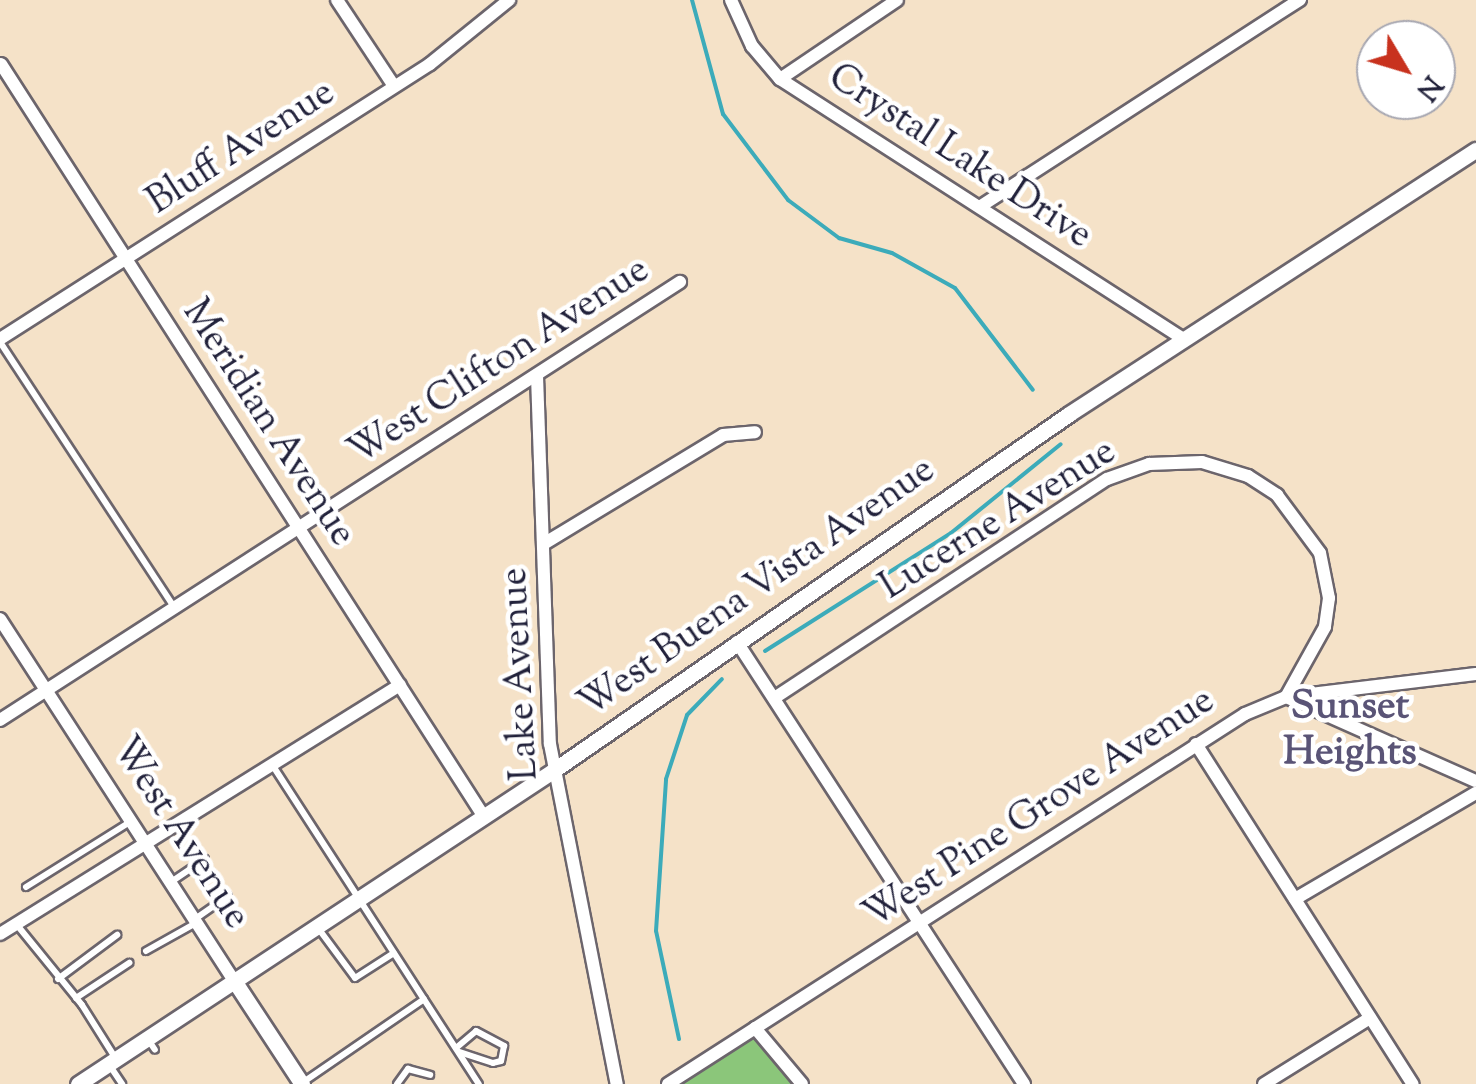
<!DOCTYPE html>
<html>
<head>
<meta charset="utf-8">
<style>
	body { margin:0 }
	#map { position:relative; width:1476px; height:1084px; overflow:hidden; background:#f5e2c8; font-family:"Sorts Mill Goudy",serif }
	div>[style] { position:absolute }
	.green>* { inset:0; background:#8bc67a }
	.stream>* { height:4px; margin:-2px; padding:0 2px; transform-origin:2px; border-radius:2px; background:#3cabba }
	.roads { filter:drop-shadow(2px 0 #6c656c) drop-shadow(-2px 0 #6c656c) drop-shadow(0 2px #6c656c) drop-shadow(0 -2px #6c656c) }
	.service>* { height:6px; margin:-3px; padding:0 3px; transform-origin:3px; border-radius:3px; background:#fff }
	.minor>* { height:12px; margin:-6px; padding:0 6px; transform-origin:6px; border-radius:6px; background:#fff }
	.tertiary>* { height:15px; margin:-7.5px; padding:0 7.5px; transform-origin:7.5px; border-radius:7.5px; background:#fff }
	span { translate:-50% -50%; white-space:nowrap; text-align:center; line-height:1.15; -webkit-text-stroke:9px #fff; paint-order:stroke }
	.street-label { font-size:38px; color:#22223b }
	.neighbourhood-label { font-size:40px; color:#5a5476; font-weight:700 }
	.north { position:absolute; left:1356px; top:20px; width:100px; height:100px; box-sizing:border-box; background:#fff; border:2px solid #a7a7b1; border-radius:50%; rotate:128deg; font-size:28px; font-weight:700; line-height:40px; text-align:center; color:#22223b }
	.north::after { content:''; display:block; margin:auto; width:35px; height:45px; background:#c8321e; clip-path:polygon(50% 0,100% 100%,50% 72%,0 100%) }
</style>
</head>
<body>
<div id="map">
	<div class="green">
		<div style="clip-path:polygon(754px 1036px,793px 1084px,680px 1084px)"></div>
	</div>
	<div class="stream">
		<div style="left:692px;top:0;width:118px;rotate:74.8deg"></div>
		<div style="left:723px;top:114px;width:108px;rotate:52.9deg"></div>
		<div style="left:788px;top:200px;width:64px;rotate:36.7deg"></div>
		<div style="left:839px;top:238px;width:55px;rotate:15.8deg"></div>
		<div style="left:892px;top:253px;width:72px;rotate:29.1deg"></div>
		<div style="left:955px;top:288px;width:128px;rotate:52.6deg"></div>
		<div style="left:765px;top:651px;width:220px;rotate:-32.4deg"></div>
		<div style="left:951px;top:533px;width:141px;rotate:-39deg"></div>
		<div style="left:679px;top:1039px;width:110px;rotate:-102deg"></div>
		<div style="left:656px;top:931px;width:152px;rotate:-86.2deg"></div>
		<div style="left:666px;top:779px;width:67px;rotate:-71.8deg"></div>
		<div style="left:687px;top:715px;width:50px;rotate:-45.8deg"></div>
	</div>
	<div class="roads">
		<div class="service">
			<div style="left:0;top:342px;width:318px;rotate:56.7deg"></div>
			<div style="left:273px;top:766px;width:379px;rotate:57.1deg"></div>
			<div style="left:171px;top:882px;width:41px;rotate:-34.1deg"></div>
			<div style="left:26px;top:887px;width:123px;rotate:-32deg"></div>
			<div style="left:195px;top:919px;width:40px;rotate:-34.9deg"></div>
			<div style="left:17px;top:925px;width:103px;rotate:50.9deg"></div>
			<div style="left:82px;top:1005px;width:64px;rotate:57.8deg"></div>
			<div style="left:318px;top:928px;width:62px;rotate:53.5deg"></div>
			<div style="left:355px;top:978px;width:46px;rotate:-32.7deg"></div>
			<div style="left:146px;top:951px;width:57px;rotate:-29.2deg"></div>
			<div style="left:58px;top:979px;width:74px;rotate:-36.7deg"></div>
			<div style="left:76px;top:998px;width:64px;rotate:-33.4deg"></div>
			<div style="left:147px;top:1038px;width:14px;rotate:56deg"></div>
			<div style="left:456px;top:1048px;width:26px;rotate:-40deg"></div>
			<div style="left:476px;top:1031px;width:32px;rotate:28deg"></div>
			<div style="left:504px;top:1046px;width:15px;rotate:101deg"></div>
			<div style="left:501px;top:1061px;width:8px;rotate:166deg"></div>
			<div style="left:493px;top:1063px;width:35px;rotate:-162deg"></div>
			<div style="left:110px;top:1066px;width:22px;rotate:56deg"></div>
			<div style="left:302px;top:1083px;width:148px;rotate:-34.5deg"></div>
			<div style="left:397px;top:1084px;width:19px;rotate:-54deg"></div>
			<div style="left:408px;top:1069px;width:23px;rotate:15deg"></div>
		</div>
		<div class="minor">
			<div style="left:337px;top:0;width:103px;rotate:56.5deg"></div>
			<div style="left:731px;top:0;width:51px;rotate:65.5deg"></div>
			<div style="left:752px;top:46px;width:43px;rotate:49.7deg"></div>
			<div style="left:780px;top:79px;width:480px;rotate:32.8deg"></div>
			<div style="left:1px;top:64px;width:895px;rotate:57.32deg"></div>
			<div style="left:780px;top:79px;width:141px;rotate:-34deg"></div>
			<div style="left:981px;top:206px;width:380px;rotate:-32.9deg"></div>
			<div style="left:0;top:339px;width:510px;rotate:-32.6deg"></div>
			<div style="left:430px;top:64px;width:102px;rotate:-39deg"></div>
			<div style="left:537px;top:376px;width:368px;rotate:88deg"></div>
			<div style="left:550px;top:744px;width:347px;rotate:78.9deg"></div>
			<div style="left:545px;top:543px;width:208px;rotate:-31.2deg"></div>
			<div style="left:723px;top:435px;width:32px;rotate:-5deg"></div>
			<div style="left:0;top:619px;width:429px;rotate:57.1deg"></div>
			<div style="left:737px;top:642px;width:527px;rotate:57deg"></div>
			<div style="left:776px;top:697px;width:396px;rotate:-33.4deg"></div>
			<div style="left:1107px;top:479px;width:45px;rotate:-19.7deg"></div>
			<div style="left:1149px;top:464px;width:53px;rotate:-2.2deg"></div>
			<div style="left:1202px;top:462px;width:48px;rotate:16.9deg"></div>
			<div style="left:1248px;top:476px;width:35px;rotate:33deg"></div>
			<div style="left:1277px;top:495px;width:72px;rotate:53.4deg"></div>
			<div style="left:1320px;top:553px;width:46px;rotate:78.7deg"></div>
			<div style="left:1329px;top:598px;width:29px;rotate:98deg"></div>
			<div style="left:1325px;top:627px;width:80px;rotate:119.1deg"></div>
			<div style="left:1286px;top:697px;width:208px;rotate:23.9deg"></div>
			<div style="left:0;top:720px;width:809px;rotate:-32.79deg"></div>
			<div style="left:1196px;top:744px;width:403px;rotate:57.5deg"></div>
			<div style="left:1295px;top:899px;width:210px;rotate:-30.4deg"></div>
			<div style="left:0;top:934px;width:471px;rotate:-31.9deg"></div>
			<div style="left:755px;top:1028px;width:73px;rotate:50deg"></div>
			<div style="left:668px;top:1084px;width:685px;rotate:-32.67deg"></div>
			<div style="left:1245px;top:714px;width:44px;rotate:-22.5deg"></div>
			<div style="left:1286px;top:697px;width:191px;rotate:-6.9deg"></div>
			<div style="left:1264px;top:1084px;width:125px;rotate:-31.9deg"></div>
		</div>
		<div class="tertiary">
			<div style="left:233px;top:979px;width:126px;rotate:56.7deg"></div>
			<div style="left:78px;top:1084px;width:570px;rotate:-33.41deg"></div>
			<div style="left:554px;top:770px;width:626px;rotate:-34.65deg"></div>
			<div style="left:1069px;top:414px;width:485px;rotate:-33deg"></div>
		</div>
	</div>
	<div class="street-label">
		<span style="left:242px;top:149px;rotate:-33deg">Bluff Avenue</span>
		<span style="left:959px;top:158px;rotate:33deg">Crystal Lake Drive</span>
		<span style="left:500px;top:363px;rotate:-33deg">West Clifton Avenue</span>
		<span style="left:267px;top:424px;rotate:57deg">Meridian Avenue</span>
		<span style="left:999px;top:521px;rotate:-32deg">Lucerne Avenue</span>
		<span style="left:758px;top:589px;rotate:-35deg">West Buena Vista Avenue</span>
		<span style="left:522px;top:674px;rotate:-93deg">Lake Avenue</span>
		<span style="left:1040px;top:810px;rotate:-33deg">West Pine Grove Avenue</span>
		<span style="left:179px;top:834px;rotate:57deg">West Avenue</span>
	</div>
	<div class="neighbourhood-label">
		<span style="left:1350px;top:731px">Sunset<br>Heights</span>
	</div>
	<div class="north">N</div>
</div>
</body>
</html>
